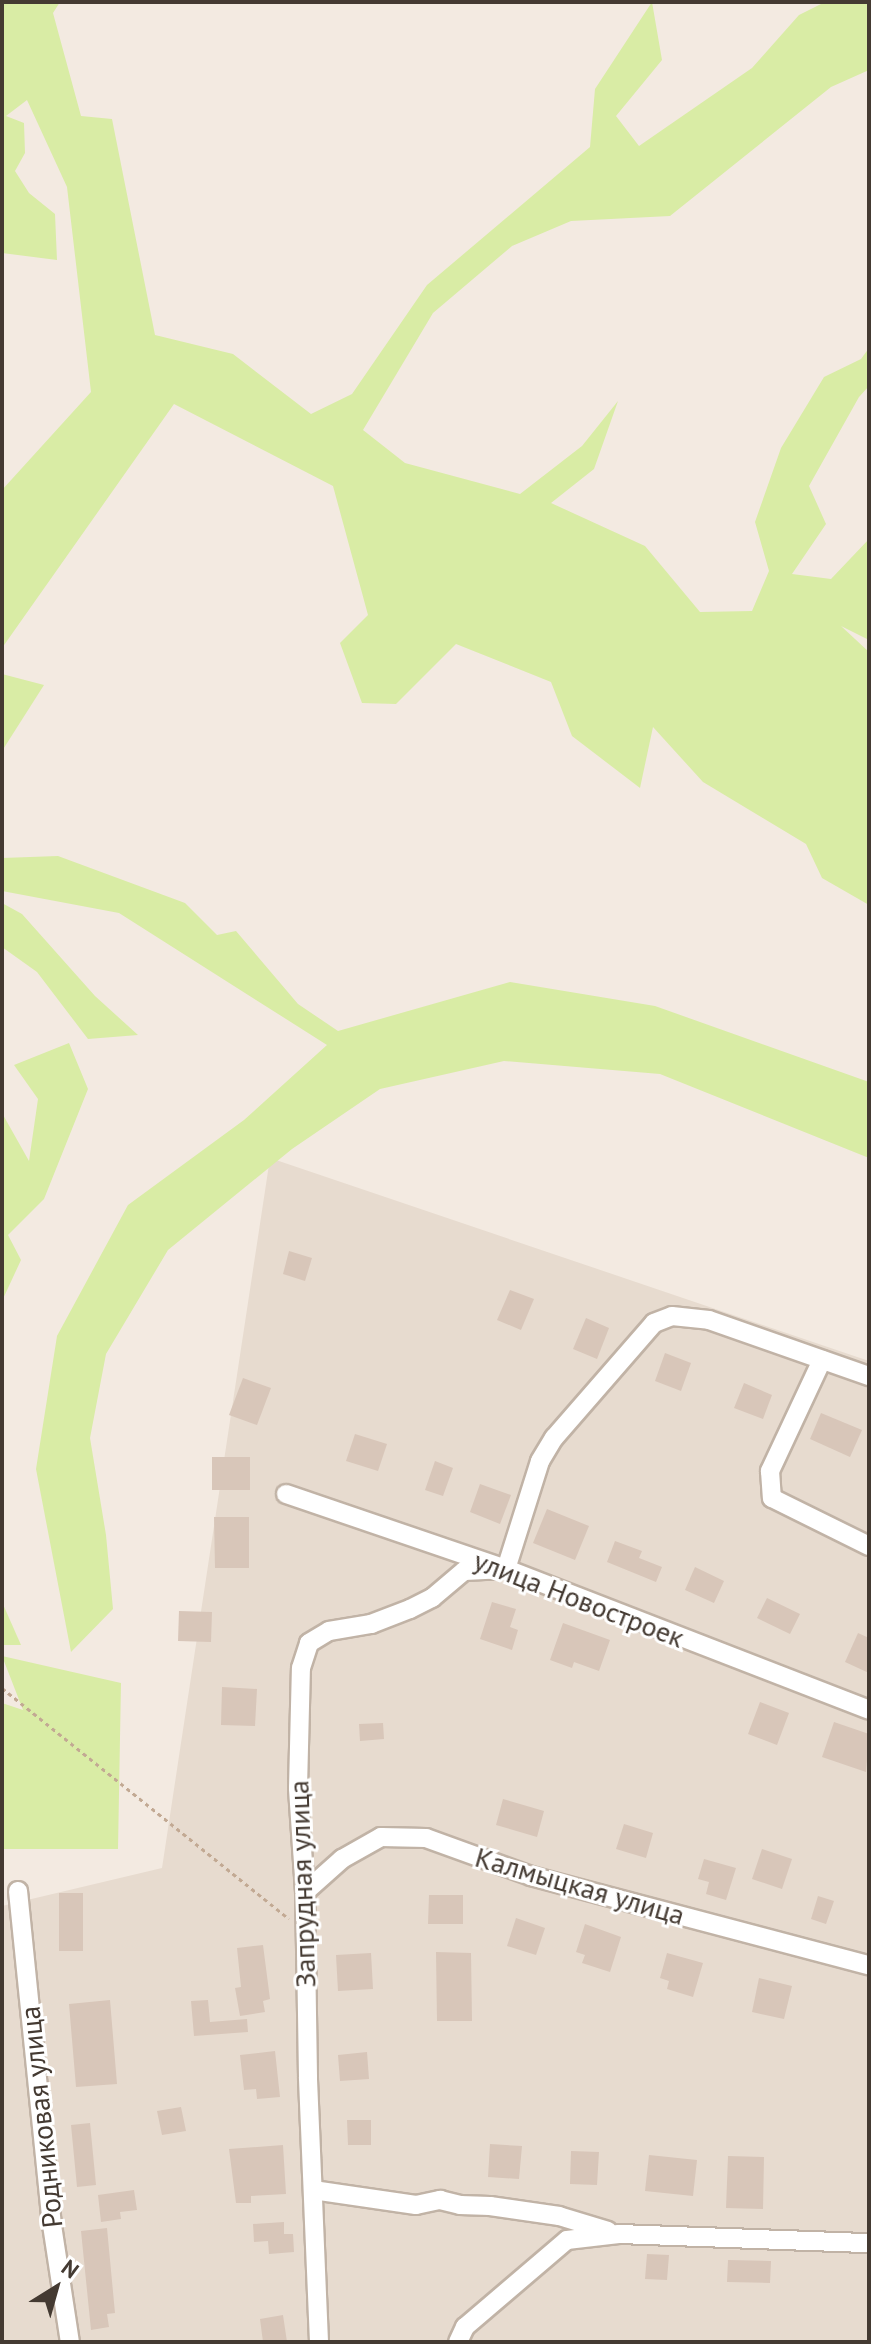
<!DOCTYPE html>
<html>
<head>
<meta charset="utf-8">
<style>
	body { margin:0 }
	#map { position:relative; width:871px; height:2344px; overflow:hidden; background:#f3eae1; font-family:"PT Sans",sans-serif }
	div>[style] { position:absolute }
	.residential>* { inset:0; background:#e7dbcf }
	.green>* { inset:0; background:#d9eca5 }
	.building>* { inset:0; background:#d8c6b9 }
	.path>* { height:3px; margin-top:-1.5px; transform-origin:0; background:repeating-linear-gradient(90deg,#c2a993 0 4px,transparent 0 8px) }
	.roads { filter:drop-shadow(2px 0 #c1b3a6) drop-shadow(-2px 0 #c1b3a6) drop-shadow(0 2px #c1b3a6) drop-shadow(0 -2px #c1b3a6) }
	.minor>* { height:18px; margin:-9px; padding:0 9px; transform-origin:9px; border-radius:9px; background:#fff }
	span { translate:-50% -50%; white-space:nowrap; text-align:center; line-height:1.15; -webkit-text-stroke:6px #fff; paint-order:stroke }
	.street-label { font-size:28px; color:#443a32 }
	.frame { position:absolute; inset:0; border:4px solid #443a32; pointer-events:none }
	.north { position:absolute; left:16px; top:2248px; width:80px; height:80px; -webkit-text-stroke:6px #fff; paint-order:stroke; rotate:37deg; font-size:22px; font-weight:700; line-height:32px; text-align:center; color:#443a32 }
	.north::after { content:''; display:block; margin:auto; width:28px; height:36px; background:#443a32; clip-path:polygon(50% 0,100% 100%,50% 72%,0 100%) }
</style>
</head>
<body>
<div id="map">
	<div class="residential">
		<div style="clip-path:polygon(270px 1158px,869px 1361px,869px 2342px,2px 2342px,2px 1906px,162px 1868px)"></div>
	</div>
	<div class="green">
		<div style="clip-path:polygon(2px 2px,60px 2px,53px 13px,81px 116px,112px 119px,155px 335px,233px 354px,311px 414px,352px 394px,427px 285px,590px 147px,595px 89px,652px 2px,662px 60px,616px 116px,639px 146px,752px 68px,799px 15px,825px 2px,869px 2px,869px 70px,831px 87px,670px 216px,571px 221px,512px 246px,433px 313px,363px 430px,405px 463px,520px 494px,582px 446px,618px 401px,594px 469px,551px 503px,645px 546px,700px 612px,752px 611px,769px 571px,755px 522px,781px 448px,824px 377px,861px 359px,869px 348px,869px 386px,859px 397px,809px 486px,826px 524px,792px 574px,831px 579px,869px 539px,869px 640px,841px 626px,869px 652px,869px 905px,822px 878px,806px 844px,703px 782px,653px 727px,640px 788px,572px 736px,551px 682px,456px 644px,396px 704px,362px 703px,340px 643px,368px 615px,333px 486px,174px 404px,2px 648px,2px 490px,91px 392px,67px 187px,27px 100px,6px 116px,24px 123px,25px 153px,15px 171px,29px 193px,55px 214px,57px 260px,2px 253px)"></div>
		<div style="clip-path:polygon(2px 674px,44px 685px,2px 751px)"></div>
		<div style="clip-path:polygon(58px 856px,185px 903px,217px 935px,236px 931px,298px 1004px,338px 1031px,510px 982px,655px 1006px,869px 1082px,869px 1158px,660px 1074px,504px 1061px,380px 1089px,292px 1149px,168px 1250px,106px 1354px,90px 1438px,106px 1535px,113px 1609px,71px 1652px,36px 1469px,57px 1336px,128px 1205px,244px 1120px,327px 1045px,119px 913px,2px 891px,2px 858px)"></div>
		<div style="clip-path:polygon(2px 903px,22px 914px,95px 996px,138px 1035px,88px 1039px,37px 972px,2px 947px)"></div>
		<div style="clip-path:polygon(69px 1043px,88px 1089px,44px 1199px,8px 1235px,21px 1260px,2px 1301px,2px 1113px,29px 1161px,38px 1099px,14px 1065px)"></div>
		<div style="clip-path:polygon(2px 1602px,21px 1645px,2px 1645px)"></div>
		<div style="clip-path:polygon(2px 1656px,121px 1683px,118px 1849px,2px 1849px,2px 1703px,23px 1710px)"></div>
	</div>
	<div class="building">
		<div style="clip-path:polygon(289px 1251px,312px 1258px,305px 1281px,283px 1274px)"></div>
		<div style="clip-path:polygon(510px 1290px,534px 1299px,521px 1330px,497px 1320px)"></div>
		<div style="clip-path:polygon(586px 1318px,609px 1328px,597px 1359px,573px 1349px)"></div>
		<div style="clip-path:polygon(665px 1353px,691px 1363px,681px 1391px,655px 1381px)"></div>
		<div style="clip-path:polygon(243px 1378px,271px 1388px,257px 1425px,229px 1415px)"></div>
		<div style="clip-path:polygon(744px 1383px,772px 1395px,763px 1419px,734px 1408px)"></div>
		<div style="clip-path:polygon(821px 1413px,862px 1430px,850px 1457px,810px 1439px)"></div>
		<div style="clip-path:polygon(355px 1434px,387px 1444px,378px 1471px,346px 1461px)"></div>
		<div style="clip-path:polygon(212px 1457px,250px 1457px,250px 1490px,212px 1490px)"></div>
		<div style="clip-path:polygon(435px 1461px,453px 1468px,443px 1496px,425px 1490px)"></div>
		<div style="clip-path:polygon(480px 1484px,511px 1495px,500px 1524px,470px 1512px)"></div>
		<div style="clip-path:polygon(547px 1509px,589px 1526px,575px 1560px,533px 1543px)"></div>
		<div style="clip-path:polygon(214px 1517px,249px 1517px,249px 1568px,215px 1568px)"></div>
		<div style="clip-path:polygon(615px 1541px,642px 1551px,639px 1558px,662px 1567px,656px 1582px,607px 1562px)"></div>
		<div style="clip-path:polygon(695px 1567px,724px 1581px,714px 1603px,685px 1590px)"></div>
		<div style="clip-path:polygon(767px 1598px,800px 1614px,790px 1634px,757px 1618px)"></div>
		<div style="clip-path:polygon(492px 1602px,516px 1609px,510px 1627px,518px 1630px,512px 1650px,480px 1639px)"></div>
		<div style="clip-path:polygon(179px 1611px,212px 1612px,211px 1642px,178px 1641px)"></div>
		<div style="clip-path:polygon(563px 1623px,610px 1640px,599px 1671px,574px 1662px,572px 1668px,550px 1660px)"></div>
		<div style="clip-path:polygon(858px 1633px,869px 1638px,869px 1673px,845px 1662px)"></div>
		<div style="clip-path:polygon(222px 1687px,257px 1689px,255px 1726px,221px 1725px)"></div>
		<div style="clip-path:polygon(760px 1702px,789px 1713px,777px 1745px,748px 1734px)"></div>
		<div style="clip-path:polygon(834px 1722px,869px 1734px,866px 1772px,822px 1757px)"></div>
		<div style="clip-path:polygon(383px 1723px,384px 1739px,360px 1741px,359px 1724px)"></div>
		<div style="clip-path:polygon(503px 1799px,544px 1811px,537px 1837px,496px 1825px)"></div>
		<div style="clip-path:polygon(624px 1824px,653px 1833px,646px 1858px,616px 1849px)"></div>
		<div style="clip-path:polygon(762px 1849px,792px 1859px,782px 1889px,752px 1879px)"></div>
		<div style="clip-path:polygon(704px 1859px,736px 1868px,726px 1900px,706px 1894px,709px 1882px,698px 1879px)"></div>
		<div style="clip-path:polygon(59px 1893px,83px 1893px,83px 1951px,59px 1951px)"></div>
		<div style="clip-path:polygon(429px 1895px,463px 1895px,463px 1924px,428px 1924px)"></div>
		<div style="clip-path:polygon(818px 1896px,834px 1901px,826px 1924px,811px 1919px)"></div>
		<div style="clip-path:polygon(516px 1918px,545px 1928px,536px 1955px,507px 1946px)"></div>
		<div style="clip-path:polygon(585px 1924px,621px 1937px,610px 1972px,582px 1963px,585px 1955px,576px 1952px)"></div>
		<div style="clip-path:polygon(263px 1945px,270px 1999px,263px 2001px,265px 2012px,240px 2016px,235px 1988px,241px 1987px,237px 1948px)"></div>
		<div style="clip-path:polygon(436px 1952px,471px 1953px,472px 2021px,437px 2021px)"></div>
		<div style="clip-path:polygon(371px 1953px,373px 1989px,338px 1991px,336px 1955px)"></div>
		<div style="clip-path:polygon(667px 1953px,703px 1963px,693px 1997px,667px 1989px,669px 1981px,660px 1978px)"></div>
		<div style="clip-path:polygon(759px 1978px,792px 1986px,784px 2019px,752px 2012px)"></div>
		<div style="clip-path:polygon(110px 2000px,117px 2084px,76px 2087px,69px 2004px)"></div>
		<div style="clip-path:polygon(208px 2000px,210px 2022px,247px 2019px,248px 2032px,194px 2036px,191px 2001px)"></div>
		<div style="clip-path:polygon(275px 2051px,280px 2097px,257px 2099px,256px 2089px,244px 2090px,240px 2055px)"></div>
		<div style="clip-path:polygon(367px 2052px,369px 2079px,340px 2081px,338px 2055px)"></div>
		<div style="clip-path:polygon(181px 2107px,186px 2131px,162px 2135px,157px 2111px)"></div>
		<div style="clip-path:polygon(347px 2120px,371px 2120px,371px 2145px,348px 2145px)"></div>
		<div style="clip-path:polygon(90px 2123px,96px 2185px,77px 2187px,71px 2125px)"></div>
		<div style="clip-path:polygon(490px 2144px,522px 2146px,519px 2179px,488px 2177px)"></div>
		<div style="clip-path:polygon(283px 2145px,286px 2194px,251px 2196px,251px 2203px,236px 2203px,229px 2149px)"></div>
		<div style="clip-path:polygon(571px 2151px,599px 2152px,597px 2185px,570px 2184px)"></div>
		<div style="clip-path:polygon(649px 2155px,697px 2160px,693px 2196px,645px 2191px)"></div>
		<div style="clip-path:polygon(728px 2156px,764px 2157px,763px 2209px,726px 2208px)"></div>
		<div style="clip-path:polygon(134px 2190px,137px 2210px,120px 2212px,121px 2219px,101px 2222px,98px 2195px)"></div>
		<div style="clip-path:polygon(284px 2222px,284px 2234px,293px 2234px,294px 2252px,269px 2254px,268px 2241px,254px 2242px,253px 2224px)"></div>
		<div style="clip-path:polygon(107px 2228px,115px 2313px,107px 2314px,109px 2327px,91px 2330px,81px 2231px)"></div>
		<div style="clip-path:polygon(647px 2254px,669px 2255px,667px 2280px,645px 2279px)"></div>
		<div style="clip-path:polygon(728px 2260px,771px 2261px,770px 2283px,727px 2282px)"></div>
		<div style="clip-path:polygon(283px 2315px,287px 2342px,263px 2342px,260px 2319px)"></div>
	</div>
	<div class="path">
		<div style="left:2px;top:1688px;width:368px;rotate:38.8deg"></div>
	</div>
	<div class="roads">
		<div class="minor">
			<div style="left:822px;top:1360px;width:123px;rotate:115.1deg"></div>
			<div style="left:770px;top:1471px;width:27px;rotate:86deg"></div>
			<div style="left:772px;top:1498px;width:108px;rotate:26.3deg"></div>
			<div style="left:286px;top:1494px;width:232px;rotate:18.8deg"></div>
			<div style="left:506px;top:1569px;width:389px;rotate:21.2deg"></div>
			<div style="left:18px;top:1891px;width:336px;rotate:84.2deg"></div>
			<div style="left:52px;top:2225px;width:118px;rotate:81.3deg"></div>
			<div style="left:305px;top:1892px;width:50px;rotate:-41.7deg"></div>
			<div style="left:342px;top:1859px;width:45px;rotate:-29.4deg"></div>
			<div style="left:381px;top:1837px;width:45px;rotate:1.3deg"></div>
			<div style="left:426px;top:1838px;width:112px;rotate:19.9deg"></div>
			<div style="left:531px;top:1876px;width:350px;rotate:14.8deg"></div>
			<div style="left:313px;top:2190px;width:104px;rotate:8.3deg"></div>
			<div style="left:416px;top:2205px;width:25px;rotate:-12deg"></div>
			<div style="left:440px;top:2200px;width:21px;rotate:14deg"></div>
			<div style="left:460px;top:2205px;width:30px;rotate:2deg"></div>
			<div style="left:490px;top:2206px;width:70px;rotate:8.2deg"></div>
			<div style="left:559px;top:2216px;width:51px;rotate:17deg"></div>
			<div style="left:319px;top:2342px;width:265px;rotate:-92.4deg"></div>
			<div style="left:308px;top:2077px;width:185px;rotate:-90.9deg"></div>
			<div style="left:305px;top:1892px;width:104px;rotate:-93.9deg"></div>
			<div style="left:298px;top:1788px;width:120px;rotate:-88.6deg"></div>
			<div style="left:301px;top:1668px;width:26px;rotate:-72deg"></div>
			<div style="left:309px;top:1643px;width:23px;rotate:-31deg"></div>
			<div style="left:329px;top:1631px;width:43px;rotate:-9.5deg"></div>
			<div style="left:371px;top:1624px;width:42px;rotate:-21deg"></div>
			<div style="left:410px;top:1609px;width:25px;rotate:-27deg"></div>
			<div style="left:432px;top:1598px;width:42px;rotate:-40.2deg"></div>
			<div style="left:464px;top:1571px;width:42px;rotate:-2.7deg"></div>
			<div style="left:506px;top:1569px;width:113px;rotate:-72.5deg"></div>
			<div style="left:540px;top:1461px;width:27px;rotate:-59deg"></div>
			<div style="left:554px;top:1438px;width:152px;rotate:-49deg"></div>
			<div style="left:654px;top:1323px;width:19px;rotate:-21deg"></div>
			<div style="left:672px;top:1316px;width:37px;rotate:6deg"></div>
			<div style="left:709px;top:1320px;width:170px;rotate:19.3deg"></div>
			<div style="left:458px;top:2342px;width:17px;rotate:-65deg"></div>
			<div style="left:465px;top:2327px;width:134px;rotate:-40.5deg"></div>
			<div style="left:567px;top:2240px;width:52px;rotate:-6.6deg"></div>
			<div style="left:619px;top:2234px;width:250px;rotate:2.1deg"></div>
		</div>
	</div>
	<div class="street-label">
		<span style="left:579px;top:1599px;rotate:21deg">улица Новостроек</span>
		<span style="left:302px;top:1884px;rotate:-92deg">Запрудная улица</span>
		<span style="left:580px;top:1886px;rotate:16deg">Калмыцкая улица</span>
		<span style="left:41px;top:2117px;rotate:-96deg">Родниковая улица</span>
	</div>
	<div class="frame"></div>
	<div class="north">N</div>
</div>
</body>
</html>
